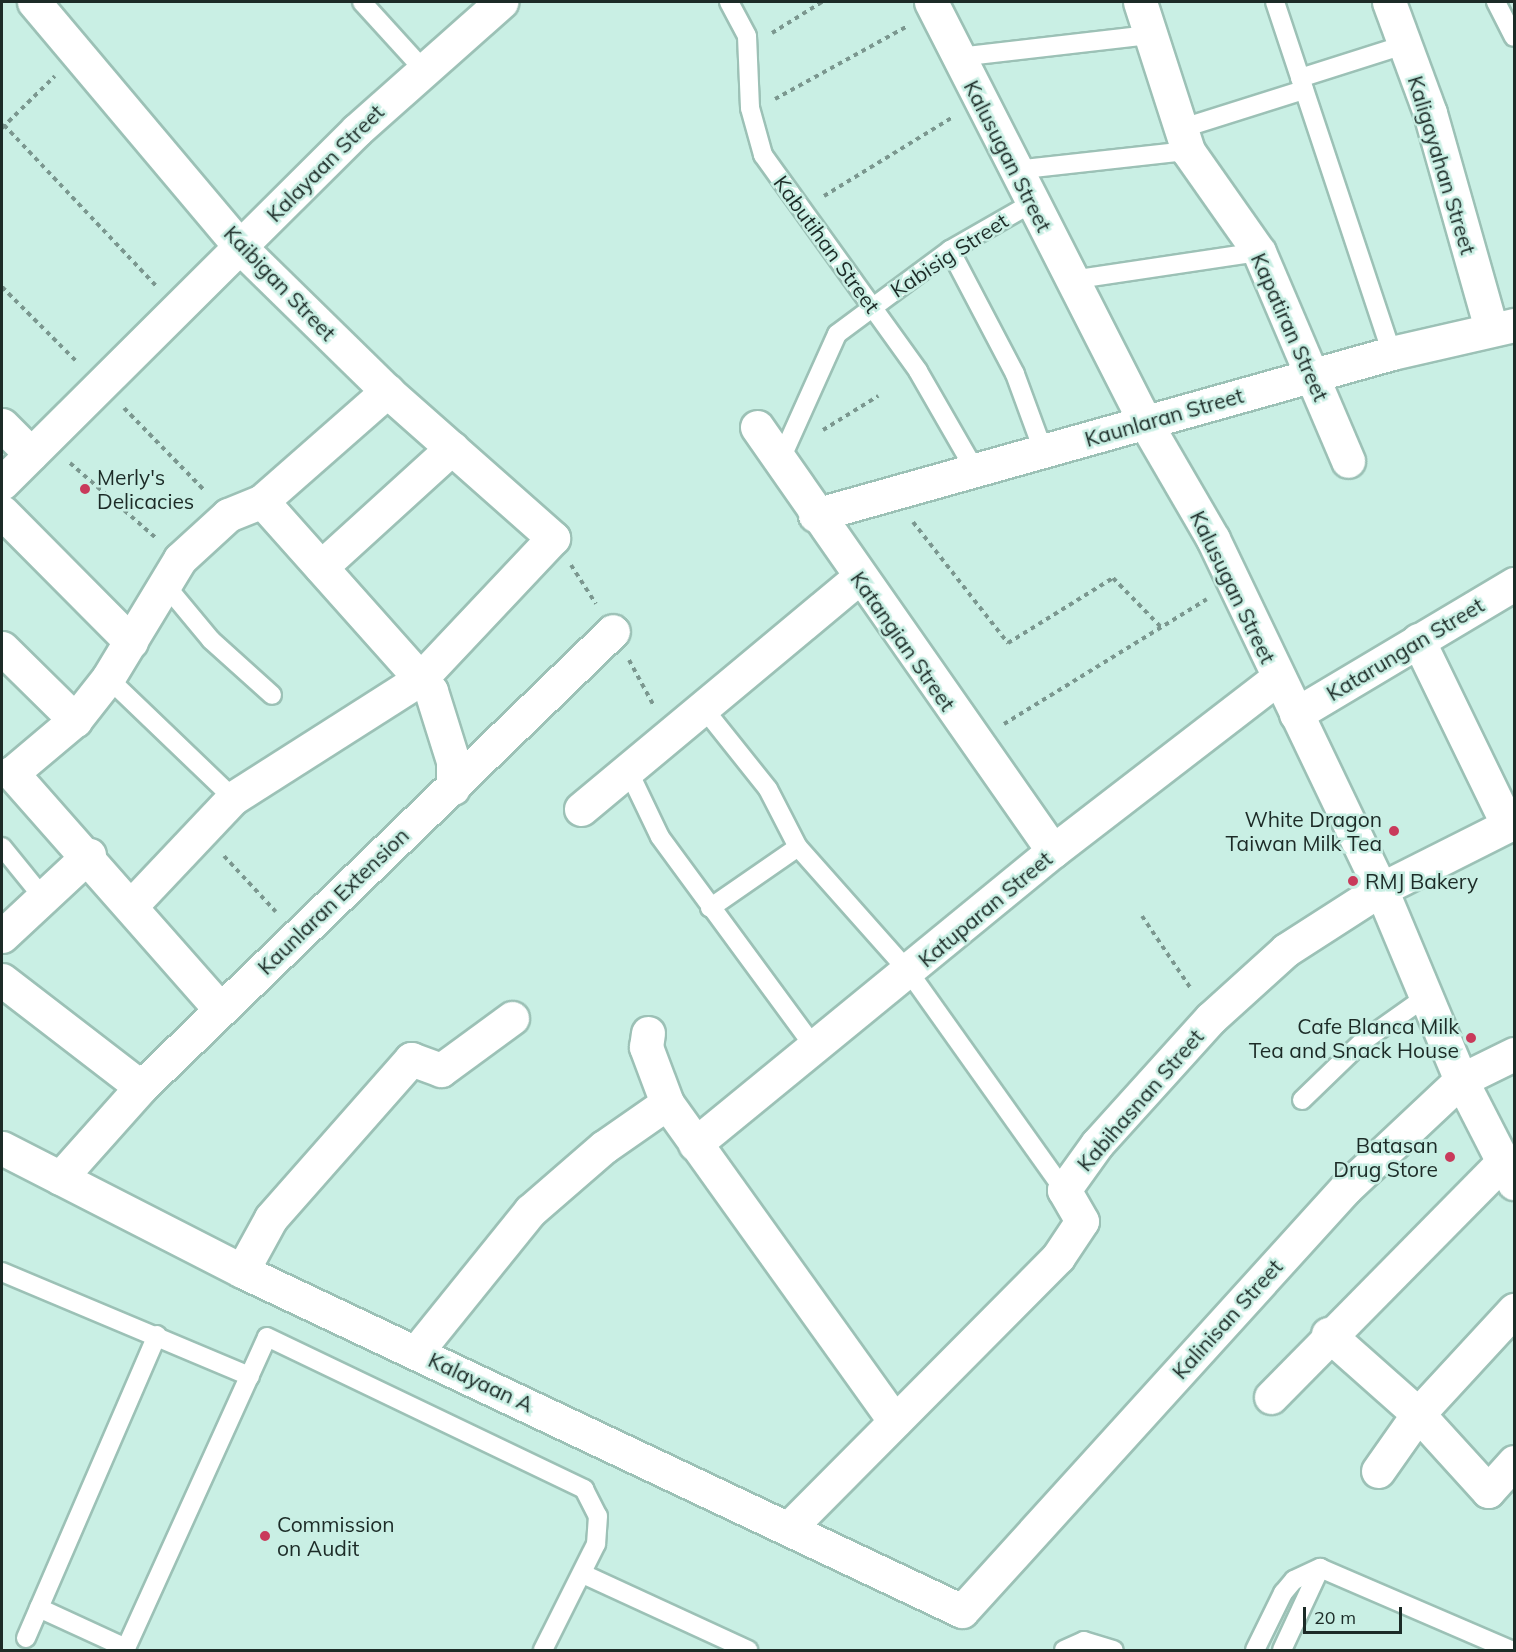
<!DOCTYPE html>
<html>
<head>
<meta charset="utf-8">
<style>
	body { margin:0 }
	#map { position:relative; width:1516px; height:1652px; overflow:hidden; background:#c9efe4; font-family:Mulish,sans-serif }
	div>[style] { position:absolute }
	.path>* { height:4px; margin-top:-2px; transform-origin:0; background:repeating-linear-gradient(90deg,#7b978f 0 4.5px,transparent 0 9px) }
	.roads { filter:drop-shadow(2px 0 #9cc1b6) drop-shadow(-2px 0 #9cc1b6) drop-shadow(0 2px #9cc1b6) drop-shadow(0 -2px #9cc1b6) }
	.service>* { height:18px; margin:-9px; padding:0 9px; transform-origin:9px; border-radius:9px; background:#fff }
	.minor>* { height:33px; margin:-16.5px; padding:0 16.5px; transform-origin:16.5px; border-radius:16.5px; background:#fff }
	.dots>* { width:16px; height:16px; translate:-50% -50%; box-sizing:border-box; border:3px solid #c9efe4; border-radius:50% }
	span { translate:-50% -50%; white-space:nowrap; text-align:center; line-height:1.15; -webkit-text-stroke:5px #c9efe4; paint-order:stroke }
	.street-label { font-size:21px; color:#1c2b27 }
	.poi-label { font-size:21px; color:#1c2b27 }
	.left { translate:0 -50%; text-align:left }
	.right { translate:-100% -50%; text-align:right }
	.frame { position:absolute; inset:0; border:3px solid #1c2b27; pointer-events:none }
	.scale { position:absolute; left:1303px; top:1607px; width:99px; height:27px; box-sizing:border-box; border:3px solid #1c2b27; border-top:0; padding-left:8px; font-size:18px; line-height:21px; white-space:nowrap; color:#1c2b27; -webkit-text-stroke:4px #c9efe4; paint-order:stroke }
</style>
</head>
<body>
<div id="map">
	<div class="path">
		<div style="left:772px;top:33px;width:59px;rotate:-31.8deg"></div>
		<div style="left:775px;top:99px;width:152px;rotate:-28.8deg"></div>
		<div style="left:4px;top:125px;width:221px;rotate:46.6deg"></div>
		<div style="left:2px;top:128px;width:74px;rotate:-44.5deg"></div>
		<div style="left:824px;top:196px;width:151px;rotate:-31.5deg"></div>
		<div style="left:2px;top:287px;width:107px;rotate:45deg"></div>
		<div style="left:124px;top:408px;width:116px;rotate:45.7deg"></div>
		<div style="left:823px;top:430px;width:65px;rotate:-31.7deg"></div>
		<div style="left:70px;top:463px;width:116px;rotate:41.1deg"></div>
		<div style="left:913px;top:522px;width:154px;rotate:51.9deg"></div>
		<div style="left:1008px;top:643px;width:123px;rotate:-31.8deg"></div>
		<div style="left:1113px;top:578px;width:69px;rotate:45.6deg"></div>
		<div style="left:571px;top:565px;width:46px;rotate:57.3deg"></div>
		<div style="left:629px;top:660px;width:52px;rotate:61.5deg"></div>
		<div style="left:1004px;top:724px;width:238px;rotate:-31.6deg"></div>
		<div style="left:224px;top:856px;width:76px;rotate:47.1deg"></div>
		<div style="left:1142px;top:916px;width:89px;rotate:56deg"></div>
	</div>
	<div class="roads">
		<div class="service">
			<div style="left:362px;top:2px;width:91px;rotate:47.7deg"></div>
			<div style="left:729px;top:2px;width:38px;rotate:62deg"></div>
			<div style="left:747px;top:36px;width:72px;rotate:87.6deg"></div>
			<div style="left:750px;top:108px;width:49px;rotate:74.5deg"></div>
			<div style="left:763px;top:155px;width:266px;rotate:54.3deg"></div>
			<div style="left:918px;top:371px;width:114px;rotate:60.1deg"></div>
			<div style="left:1275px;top:2px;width:370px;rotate:71.6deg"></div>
			<div style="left:1496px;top:2px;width:39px;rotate:63deg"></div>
			<div style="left:959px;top:57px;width:191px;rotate:-6.6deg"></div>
			<div style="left:1300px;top:78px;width:109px;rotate:-17.6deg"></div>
			<div style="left:1180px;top:129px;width:130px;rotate:-17.5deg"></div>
			<div style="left:1015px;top:170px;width:174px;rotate:-6.3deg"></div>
			<div style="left:950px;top:250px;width:140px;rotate:62.3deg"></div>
			<div style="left:1015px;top:374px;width:81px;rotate:69.8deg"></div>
			<div style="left:1071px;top:280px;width:190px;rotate:-8.5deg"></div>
			<div style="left:780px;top:461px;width:139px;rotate:-65.8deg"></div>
			<div style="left:837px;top:334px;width:141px;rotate:-36.6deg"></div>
			<div style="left:950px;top:250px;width:95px;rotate:-29.8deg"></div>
			<div style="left:167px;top:587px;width:69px;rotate:50.3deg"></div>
			<div style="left:211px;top:640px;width:82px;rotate:42deg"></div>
			<div style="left:108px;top:678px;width:173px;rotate:43.8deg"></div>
			<div style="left:701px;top:705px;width:107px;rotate:51.4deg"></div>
			<div style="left:768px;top:789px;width:65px;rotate:62.7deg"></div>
			<div style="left:798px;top:847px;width:167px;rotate:48.4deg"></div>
			<div style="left:909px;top:972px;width:267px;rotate:54.6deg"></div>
			<div style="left:627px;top:768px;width:76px;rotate:64.4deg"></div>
			<div style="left:660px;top:837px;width:262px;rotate:53.7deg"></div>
			<div style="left:2px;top:847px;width:62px;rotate:50.9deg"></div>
			<div style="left:710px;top:908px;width:107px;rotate:-34.7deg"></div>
			<div style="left:1302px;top:1100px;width:83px;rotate:-44deg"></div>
			<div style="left:1362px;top:1042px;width:80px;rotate:-35.3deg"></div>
			<div style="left:2px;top:1272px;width:269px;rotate:22.8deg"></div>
			<div style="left:583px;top:1574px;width:182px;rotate:24.7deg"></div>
			<div style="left:39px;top:1608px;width:96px;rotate:24.7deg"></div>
			<div style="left:126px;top:1648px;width:341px;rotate:-65.6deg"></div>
			<div style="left:267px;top:1337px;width:352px;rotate:25.6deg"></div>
			<div style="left:584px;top:1489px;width:30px;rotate:63deg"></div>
			<div style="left:598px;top:1516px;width:28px;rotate:94deg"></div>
			<div style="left:596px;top:1544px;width:119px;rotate:116.6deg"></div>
			<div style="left:26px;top:1638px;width:330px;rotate:-66.6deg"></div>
			<div style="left:1064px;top:1650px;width:22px;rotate:-24deg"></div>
			<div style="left:1084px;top:1641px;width:31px;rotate:17deg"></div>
			<div style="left:1255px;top:1650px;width:64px;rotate:-63.8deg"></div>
			<div style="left:1283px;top:1593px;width:17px;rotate:-50deg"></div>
			<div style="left:1294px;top:1580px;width:29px;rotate:-25deg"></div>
			<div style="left:1320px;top:1568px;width:207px;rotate:23.3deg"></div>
			<div style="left:1282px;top:1650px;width:90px;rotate:-65.1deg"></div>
		</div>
		<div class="minor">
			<div style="left:34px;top:2px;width:322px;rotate:49.9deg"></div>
			<div style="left:241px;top:248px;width:204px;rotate:44.4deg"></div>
			<div style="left:387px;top:391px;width:222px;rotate:41.5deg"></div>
			<div style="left:553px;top:538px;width:194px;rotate:133.3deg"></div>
			<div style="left:420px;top:679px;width:222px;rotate:147.5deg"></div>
			<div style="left:233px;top:798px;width:149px;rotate:133.4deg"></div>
			<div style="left:931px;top:2px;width:471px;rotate:63deg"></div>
			<div style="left:1145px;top:422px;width:135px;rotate:59.8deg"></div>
			<div style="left:1213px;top:539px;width:388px;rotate:64.4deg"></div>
			<div style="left:1381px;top:889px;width:207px;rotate:67.3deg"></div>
			<div style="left:1461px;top:1080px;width:116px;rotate:62.8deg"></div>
			<div style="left:1140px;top:2px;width:157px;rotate:72.1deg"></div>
			<div style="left:1188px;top:151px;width:123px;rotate:54.9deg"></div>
			<div style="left:1259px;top:252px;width:227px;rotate:66.9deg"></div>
			<div style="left:1389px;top:2px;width:118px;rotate:69.7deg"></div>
			<div style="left:1430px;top:113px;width:224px;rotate:74.2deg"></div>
			<div style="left:2px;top:425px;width:41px;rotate:45deg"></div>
			<div style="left:757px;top:427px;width:517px;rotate:55.08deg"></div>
			<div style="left:2px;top:483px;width:501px;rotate:-44.84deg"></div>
			<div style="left:357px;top:130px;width:193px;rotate:-41.6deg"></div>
			<div style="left:262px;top:501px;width:254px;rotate:48.3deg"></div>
			<div style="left:431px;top:691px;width:73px;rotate:72.6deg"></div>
			<div style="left:453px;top:761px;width:27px;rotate:90deg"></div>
			<div style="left:2px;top:512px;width:183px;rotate:45.2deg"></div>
			<div style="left:815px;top:515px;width:599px;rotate:-15.68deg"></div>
			<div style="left:1392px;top:353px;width:125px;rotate:-12.9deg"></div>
			<div style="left:321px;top:567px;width:177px;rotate:-42.3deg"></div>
			<div style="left:1418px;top:640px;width:206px;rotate:64.1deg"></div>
			<div style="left:2px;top:648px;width:103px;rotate:44.6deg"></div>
			<div style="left:1296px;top:714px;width:254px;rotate:-30.8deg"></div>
			<div style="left:581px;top:809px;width:361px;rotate:-39.8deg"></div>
			<div style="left:2px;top:936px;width:119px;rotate:-43deg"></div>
			<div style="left:2px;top:980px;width:175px;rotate:37.6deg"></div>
			<div style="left:220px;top:1009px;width:315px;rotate:-131.4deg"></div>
			<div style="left:12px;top:773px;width:82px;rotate:-40.1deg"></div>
			<div style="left:75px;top:720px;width:53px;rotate:-51.8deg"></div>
			<div style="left:108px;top:678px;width:139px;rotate:-58.8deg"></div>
			<div style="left:180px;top:559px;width:65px;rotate:-42.5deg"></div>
			<div style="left:228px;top:515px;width:37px;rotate:-22deg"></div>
			<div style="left:262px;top:501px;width:167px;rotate:-41.3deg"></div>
			<div style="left:648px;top:1033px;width:14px;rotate:98deg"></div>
			<div style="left:646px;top:1047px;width:60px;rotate:69.4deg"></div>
			<div style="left:667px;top:1103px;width:391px;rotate:54.4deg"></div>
			<div style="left:695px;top:1144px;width:463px;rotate:-39.3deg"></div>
			<div style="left:1053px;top:851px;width:284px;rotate:-37.6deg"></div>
			<div style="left:2px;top:1148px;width:270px;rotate:27.1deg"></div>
			<div style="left:242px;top:1271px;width:796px;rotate:25.28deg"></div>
			<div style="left:962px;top:1611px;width:571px;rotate:-47.77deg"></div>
			<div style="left:1346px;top:1188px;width:158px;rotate:-43.2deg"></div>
			<div style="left:1461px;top:1080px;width:59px;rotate:-26.1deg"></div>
			<div style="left:60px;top:1178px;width:122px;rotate:-48.3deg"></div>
			<div style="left:141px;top:1087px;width:656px;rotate:-44.01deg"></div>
			<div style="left:242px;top:1271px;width:60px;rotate:-61.3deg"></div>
			<div style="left:271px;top:1218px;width:212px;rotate:-48.6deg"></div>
			<div style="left:411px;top:1059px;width:32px;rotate:20deg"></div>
			<div style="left:441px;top:1070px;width:88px;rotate:-36.2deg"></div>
			<div style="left:1328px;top:1334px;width:120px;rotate:41.6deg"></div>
			<div style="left:1418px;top:1414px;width:104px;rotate:47.7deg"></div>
			<div style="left:1488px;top:1491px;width:39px;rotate:-48deg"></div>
			<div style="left:417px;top:1351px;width:180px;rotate:-51.1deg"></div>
			<div style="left:530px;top:1211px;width:98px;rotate:-40.9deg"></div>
			<div style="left:604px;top:1147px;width:77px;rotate:-34.9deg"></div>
			<div style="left:1271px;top:1397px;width:332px;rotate:-45.4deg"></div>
			<div style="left:1378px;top:1471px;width:70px;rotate:-54.9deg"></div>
			<div style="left:1418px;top:1414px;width:142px;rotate:-47.3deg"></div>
			<div style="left:789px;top:1528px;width:382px;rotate:-45.2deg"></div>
			<div style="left:1058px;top:1257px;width:43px;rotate:-56.3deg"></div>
			<div style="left:1082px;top:1221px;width:36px;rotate:-120deg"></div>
			<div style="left:1064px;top:1190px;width:57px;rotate:-54.3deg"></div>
			<div style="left:1097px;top:1144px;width:170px;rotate:-47.9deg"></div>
			<div style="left:1211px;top:1018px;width:101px;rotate:-42.2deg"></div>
			<div style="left:1286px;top:950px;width:113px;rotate:-32.7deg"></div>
			<div style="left:1381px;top:889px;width:149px;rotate:-26.7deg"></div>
		</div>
	</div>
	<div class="dots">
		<div style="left:85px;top:489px;background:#c93a5b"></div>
		<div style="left:1394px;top:831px;background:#c93a5b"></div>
		<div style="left:1353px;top:881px;background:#c93a5b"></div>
		<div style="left:1471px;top:1038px;background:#c93a5b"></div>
		<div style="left:1450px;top:1157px;background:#c93a5b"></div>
		<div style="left:265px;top:1536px;background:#c93a5b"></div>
	</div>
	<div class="street-label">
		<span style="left:1008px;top:156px;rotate:63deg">Kalusugan Street</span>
		<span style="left:325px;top:163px;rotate:-45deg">Kalayaan Street</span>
		<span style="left:1442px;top:165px;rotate:73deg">Kaligayahan Street</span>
		<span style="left:827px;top:244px;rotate:54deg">Kabutihan Street</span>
		<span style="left:949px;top:255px;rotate:-33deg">Kabisig Street</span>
		<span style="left:280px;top:283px;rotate:46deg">Kaibigan Street</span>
		<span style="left:1290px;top:327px;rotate:66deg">Kapatiran Street</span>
		<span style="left:1164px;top:417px;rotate:-16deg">Kaunlaran Street</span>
		<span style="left:1233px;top:587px;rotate:64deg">Kalusugan Street</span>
		<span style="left:903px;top:641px;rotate:55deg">Katangian Street</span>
		<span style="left:1405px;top:649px;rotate:-31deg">Katarungan Street</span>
		<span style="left:333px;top:901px;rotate:-44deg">Kaunlaran Extension</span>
		<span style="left:985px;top:909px;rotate:-40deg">Katuparan Street</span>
		<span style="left:1140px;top:1100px;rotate:-49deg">Kabihasnan Street</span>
		<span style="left:1227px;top:1319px;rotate:-48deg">Kalinisan Street</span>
		<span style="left:481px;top:1382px;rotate:25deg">Kalayaan A</span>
	</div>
	<div class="poi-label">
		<span class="left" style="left:97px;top:489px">Merly's<br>Delicacies</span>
		<span class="right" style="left:1382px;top:831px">White Dragon<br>Taiwan Milk Tea</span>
		<span class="left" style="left:1365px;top:881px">RMJ Bakery</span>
		<span class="right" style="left:1459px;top:1038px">Cafe Blanca Milk<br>Tea and Snack House</span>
		<span class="right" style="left:1438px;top:1157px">Batasan<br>Drug Store</span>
		<span class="left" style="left:277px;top:1536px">Commission<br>on Audit</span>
	</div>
	<div class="frame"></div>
	<div class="scale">20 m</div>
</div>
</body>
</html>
